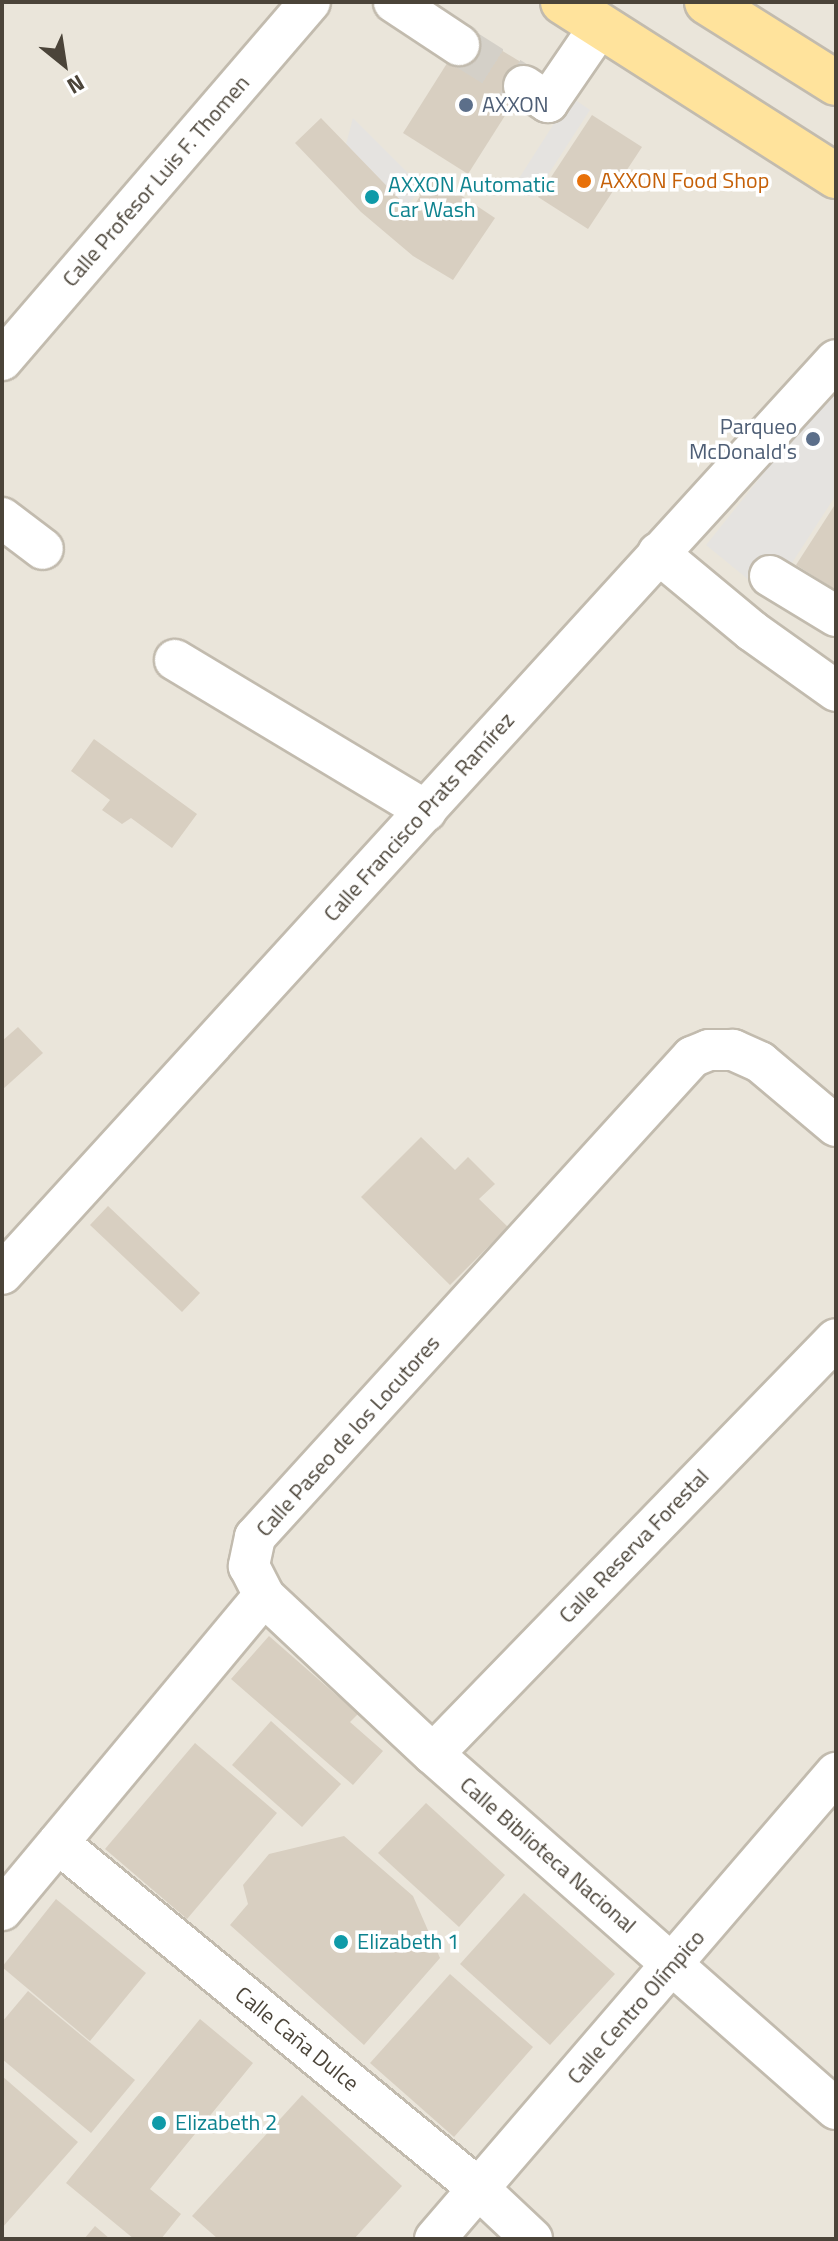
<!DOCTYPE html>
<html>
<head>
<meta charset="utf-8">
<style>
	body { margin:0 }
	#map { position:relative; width:838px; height:2241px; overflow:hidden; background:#f6f3ec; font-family:"Titillium Web",sans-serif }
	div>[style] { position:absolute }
	.residential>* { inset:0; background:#eae5da }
	.parking>* { inset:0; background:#e5e3e0 }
	.building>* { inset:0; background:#d8cfc1 }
	.minor-tunnel>* { height:40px; margin-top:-20px; transform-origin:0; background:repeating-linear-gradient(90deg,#d4d0c8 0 40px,transparent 0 60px) }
	.roads { filter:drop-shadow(2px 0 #c2bbae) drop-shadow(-2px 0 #c2bbae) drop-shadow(0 2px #c2bbae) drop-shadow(0 -2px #c2bbae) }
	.minor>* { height:40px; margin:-20px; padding:0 20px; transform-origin:20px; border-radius:20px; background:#fff }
	.major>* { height:44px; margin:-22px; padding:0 22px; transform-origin:22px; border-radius:22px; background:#ffe39c }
	.dots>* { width:22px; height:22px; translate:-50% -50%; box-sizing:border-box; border:4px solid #fff; border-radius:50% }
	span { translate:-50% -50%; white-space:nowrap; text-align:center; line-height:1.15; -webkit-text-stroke:7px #fff; paint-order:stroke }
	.service-label { font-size:22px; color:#4e5e75 }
	.left { translate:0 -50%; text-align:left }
	.right { translate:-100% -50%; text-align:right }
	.street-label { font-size:22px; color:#4b4439 }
	.food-label { font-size:22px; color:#c56008 }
	.culture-label { font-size:22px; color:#0d838f }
	.frame { position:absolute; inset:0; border:4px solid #4b4439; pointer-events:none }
	.north { position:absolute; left:24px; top:24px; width:80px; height:80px; -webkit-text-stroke:6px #fff; paint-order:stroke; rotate:150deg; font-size:22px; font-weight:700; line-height:32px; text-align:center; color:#4b4439 }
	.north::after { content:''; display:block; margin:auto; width:28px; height:36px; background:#4b4439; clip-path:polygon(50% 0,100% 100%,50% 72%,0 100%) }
</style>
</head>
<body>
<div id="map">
	<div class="residential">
		<div style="clip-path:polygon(2px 2px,836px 2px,836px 2239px,2px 2239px)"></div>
	</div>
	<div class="parking">
		<div style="clip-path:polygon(571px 97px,590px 110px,533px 198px,514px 186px)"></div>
		<div style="clip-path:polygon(353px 118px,421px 186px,407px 208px,346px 144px)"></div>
		<div style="clip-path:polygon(836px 383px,836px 495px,770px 597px,706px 545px)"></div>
	</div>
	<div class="building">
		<div style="clip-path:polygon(468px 30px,534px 70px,468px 174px,403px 133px)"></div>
		<div style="clip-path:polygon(592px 115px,642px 147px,588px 229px,538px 197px)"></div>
		<div style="clip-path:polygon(321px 118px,411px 211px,432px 176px,495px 218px,453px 280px,413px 256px,361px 212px,295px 143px)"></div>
		<div style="clip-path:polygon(836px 503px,836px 590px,796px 565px)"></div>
		<div style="clip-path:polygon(94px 739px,197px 814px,172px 848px,131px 818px,122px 824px,102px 810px,110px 800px,71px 771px)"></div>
		<div style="clip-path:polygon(18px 1027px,43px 1053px,2px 1090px,2px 1041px)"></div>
		<div style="clip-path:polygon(421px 1137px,455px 1170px,468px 1157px,495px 1184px,479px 1199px,508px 1227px,450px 1285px,361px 1197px)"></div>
		<div style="clip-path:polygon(108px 1206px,200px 1293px,182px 1312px,90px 1225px)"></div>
		<div style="clip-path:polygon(269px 1636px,358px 1714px,350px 1722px,383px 1751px,353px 1785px,231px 1679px)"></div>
		<div style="clip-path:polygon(271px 1721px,341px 1784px,302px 1827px,232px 1765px)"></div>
		<div style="clip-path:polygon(195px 1743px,277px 1813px,187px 1919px,105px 1849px)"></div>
		<div style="clip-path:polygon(426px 1803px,505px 1875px,459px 1927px,378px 1853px)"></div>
		<div style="clip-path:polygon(344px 1836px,413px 1896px,440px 1958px,364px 2045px,230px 1925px,248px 1904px,243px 1885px,269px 1854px)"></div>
		<div style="clip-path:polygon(524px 1893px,615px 1974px,550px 2045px,460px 1964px)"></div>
		<div style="clip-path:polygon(56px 1899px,146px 1973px,90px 2041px,2px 1967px)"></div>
		<div style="clip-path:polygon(450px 1974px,533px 2047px,454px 2137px,370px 2063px)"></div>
		<div style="clip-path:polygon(28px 1991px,135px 2080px,91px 2133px,2px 2059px,2px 2022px)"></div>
		<div style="clip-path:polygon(200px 2019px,253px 2063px,150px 2189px,181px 2214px,161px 2239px,134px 2239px,66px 2183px)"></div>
		<div style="clip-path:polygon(2px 2076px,78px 2142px,2px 2228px)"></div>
		<div style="clip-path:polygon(302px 2095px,402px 2186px,354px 2239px,218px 2239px,192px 2216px)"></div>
		<div style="clip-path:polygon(95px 2226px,110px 2239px,84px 2239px)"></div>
	</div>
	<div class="minor-tunnel">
		<div style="left:459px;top:45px;width:77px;rotate:32.2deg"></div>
	</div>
	<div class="roads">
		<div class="minor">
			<div style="left:394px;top:2px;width:78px;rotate:33.5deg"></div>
			<div style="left:524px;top:86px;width:29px;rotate:34deg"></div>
			<div style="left:548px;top:102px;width:92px;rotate:-55.6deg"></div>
			<div style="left:2px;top:360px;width:472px;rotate:-49.3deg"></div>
			<div style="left:2px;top:518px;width:51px;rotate:37.1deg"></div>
			<div style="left:658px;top:553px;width:122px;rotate:39.7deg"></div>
			<div style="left:752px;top:631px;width:103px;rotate:35.5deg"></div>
			<div style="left:770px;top:576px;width:77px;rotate:31.2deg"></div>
			<div style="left:175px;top:660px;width:293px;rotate:31deg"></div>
			<div style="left:836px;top:1126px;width:99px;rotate:-139.9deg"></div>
			<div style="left:760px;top:1062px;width:30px;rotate:-156deg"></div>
			<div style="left:733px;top:1050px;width:24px;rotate:180deg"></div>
			<div style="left:709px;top:1050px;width:18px;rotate:158deg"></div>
			<div style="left:692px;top:1057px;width:649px;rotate:132.32deg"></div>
			<div style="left:255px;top:1537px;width:30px;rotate:102deg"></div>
			<div style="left:249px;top:1566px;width:34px;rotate:63deg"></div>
			<div style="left:264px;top:1596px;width:231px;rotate:43.1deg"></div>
			<div style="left:433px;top:1754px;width:537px;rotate:41.38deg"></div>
			<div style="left:2px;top:1274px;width:1237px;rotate:-47.62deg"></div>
			<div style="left:433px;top:1754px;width:578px;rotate:-45.84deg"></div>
			<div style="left:58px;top:1843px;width:545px;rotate:39.42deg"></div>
			<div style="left:479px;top:2189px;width:73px;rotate:43.3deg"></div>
			<div style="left:2px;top:1910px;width:409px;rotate:-50.2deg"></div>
			<div style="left:435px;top:2239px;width:615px;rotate:-49.29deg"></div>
		</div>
		<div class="major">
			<div style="left:563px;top:2px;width:324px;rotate:32.5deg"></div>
			<div style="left:707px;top:2px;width:152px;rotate:32.1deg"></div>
		</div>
	</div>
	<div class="dots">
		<div style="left:466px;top:105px;background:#5c6f8a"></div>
		<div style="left:584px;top:181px;background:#e8710a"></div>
		<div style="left:372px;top:197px;background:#0f9aa8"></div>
		<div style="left:813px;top:439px;background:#5c6f8a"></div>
		<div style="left:341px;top:1942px;background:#0f9aa8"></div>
		<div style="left:159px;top:2123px;background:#0f9aa8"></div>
	</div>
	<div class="service-label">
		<span class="left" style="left:482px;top:105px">AXXON</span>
		<span class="right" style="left:797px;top:439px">Parqueo<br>McDonald's</span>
	</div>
	<div class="street-label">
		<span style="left:156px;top:181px;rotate:-49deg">Calle Profesor Luis F. Thomen</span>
		<span style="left:419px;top:817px;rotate:-48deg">Calle Francisco Prats Ramírez</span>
		<span style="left:348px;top:1436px;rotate:-48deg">Calle Paseo de los Locutores</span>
		<span style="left:634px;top:1546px;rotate:-46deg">Calle Reserva Forestal</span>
		<span style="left:548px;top:1855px;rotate:41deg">Calle Biblioteca Nacional</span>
		<span style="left:636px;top:2007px;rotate:-49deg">Calle Centro Olímpico</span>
		<span style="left:297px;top:2039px;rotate:39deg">Calle Caña Dulce</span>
	</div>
	<div class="food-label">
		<span class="left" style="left:600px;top:181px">AXXON Food Shop</span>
	</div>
	<div class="culture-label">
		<span class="left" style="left:388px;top:197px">AXXON Automatic<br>Car Wash</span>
		<span class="left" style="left:357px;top:1942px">Elizabeth 1</span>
		<span class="left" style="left:175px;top:2123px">Elizabeth 2</span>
	</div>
	<div class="frame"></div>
	<div class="north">N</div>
</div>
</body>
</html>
